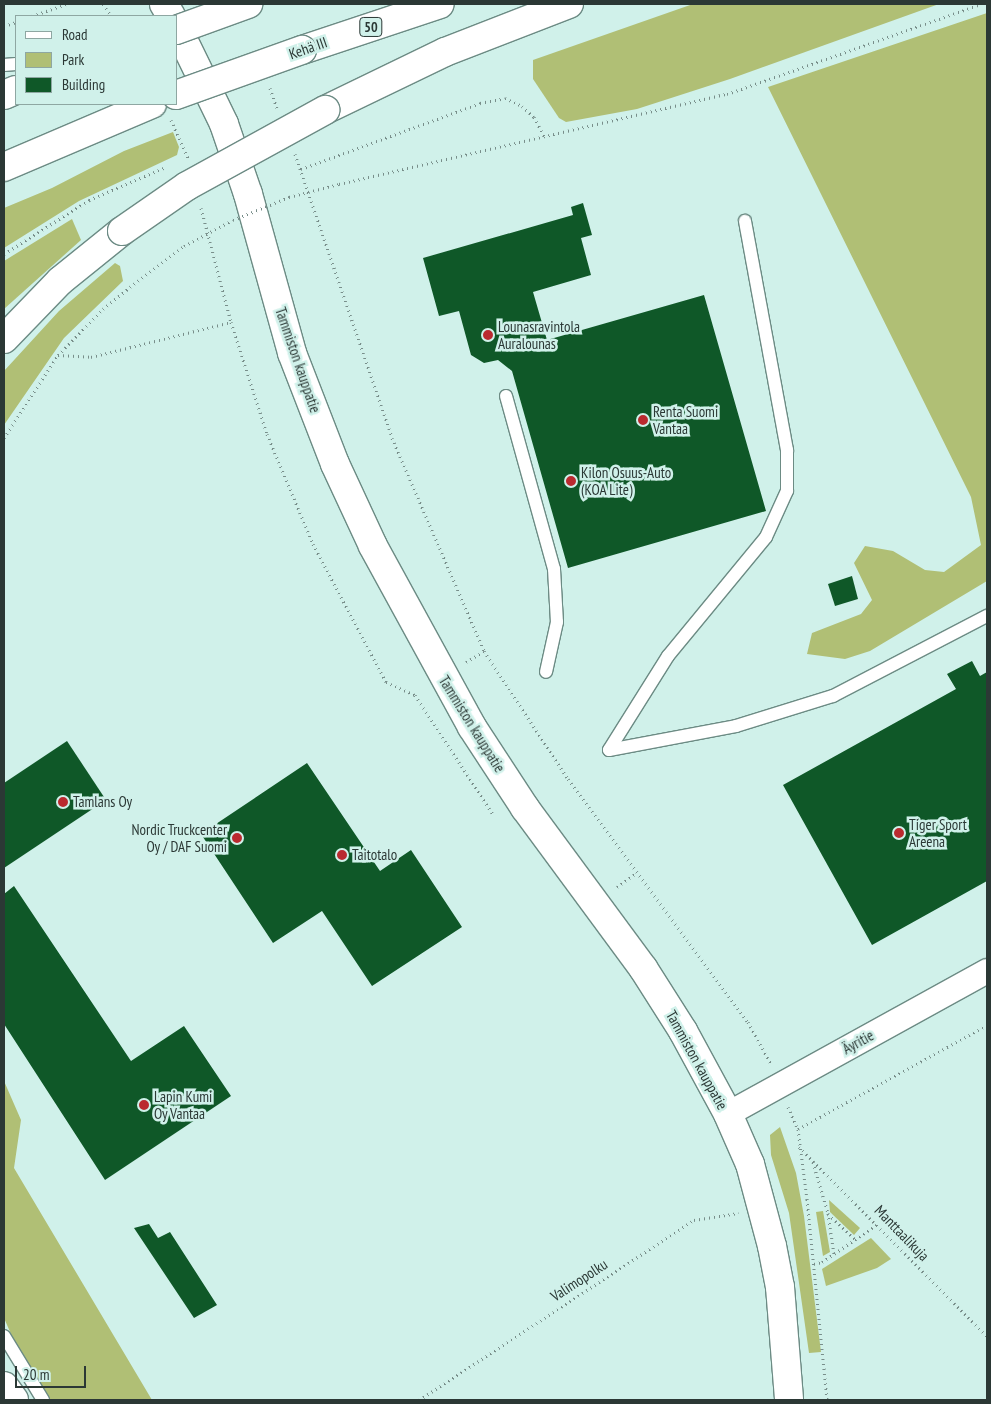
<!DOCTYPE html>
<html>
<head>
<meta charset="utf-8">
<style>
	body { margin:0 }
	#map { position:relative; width:991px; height:1404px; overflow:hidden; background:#d0f1ea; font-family:"PT Sans Narrow",sans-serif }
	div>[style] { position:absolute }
	.green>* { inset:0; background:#b0bf75 }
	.building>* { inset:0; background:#0f5828 }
	.path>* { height:3px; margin-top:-1.5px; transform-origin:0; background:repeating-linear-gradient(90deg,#788e8a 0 1px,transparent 0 5px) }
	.roads { filter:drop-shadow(1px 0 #6c8b84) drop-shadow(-1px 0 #6c8b84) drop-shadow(0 1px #6c8b84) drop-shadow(0 -1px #6c8b84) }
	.service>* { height:12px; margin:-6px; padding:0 6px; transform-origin:6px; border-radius:6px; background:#fff }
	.minor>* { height:24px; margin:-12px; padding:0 12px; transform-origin:12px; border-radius:12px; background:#fff }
	.secondary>* { height:28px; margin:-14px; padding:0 14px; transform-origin:14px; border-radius:14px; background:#fff }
	.trunk>* { height:28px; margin:-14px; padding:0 14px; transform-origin:14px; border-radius:14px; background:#fff }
	.motorway>* { height:28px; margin:-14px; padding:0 14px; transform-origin:14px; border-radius:14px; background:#fff }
	.path-bridge>* { height:3px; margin-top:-1.5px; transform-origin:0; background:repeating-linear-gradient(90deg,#788e8a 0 1px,transparent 0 5px) }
	.bridges { filter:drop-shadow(1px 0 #6c8b84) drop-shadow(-1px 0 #6c8b84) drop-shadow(0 1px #6c8b84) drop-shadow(0 -1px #6c8b84) }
	.trunk-bridge>* { height:28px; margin:-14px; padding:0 14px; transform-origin:14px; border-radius:14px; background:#fff }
	.motorway-bridge>* { height:28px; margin:-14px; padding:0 14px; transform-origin:14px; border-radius:14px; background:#fff }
	.dots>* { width:14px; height:14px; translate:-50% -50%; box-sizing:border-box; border:2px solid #d0f1ea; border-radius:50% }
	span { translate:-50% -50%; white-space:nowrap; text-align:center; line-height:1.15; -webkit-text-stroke:5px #d0f1ea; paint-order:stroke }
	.shield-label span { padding:1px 4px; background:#d0f1ea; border:1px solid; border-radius:4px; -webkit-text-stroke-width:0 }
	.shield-label { font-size:14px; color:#2b3835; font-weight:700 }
	.street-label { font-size:15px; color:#2b3835 }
	.poi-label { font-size:15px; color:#2b3835 }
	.left { translate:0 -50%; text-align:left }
	.right { translate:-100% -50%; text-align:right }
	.frame { position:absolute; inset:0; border:5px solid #2b3835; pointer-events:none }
	.legend { position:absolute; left:15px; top:15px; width:162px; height:90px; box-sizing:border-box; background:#d0f1ea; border:1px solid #8ea7a2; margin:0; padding:6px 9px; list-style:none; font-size:15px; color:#2b3835 }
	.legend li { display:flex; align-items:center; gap:10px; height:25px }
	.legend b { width:25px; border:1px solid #8ea7a2 }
	.scale { position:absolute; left:15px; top:1366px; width:71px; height:22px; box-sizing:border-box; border:2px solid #2b3835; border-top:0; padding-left:6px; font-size:15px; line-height:18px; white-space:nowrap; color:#2b3835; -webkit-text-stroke:4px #d0f1ea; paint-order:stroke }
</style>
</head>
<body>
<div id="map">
	<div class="green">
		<div style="clip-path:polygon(693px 4px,939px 4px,730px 79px,637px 109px,566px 122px,559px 118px,533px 79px,533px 60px)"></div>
		<div style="clip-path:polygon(987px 13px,987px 581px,870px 651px,845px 659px,807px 654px,812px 633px,861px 614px,872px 600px,854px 563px,865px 546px,893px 551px,925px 570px,944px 572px,981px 545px,971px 497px,768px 87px)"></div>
		<div style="clip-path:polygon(173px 132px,179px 147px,177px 155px,79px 201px,4px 248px,4px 208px,52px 188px,124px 151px)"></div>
		<div style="clip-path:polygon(72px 219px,81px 240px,4px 309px,4px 261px)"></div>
		<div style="clip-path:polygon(115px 263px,120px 266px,123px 281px,64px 338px,4px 425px,4px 371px,59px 311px)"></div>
		<div style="clip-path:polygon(4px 1081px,21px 1120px,14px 1168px,152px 1400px,49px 1400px,14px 1341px,4px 1318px)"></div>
		<div style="clip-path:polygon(780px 1127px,796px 1173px,804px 1216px,821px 1352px,809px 1353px,789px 1213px,771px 1155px,770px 1135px)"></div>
		<div style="clip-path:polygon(829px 1200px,860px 1228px,854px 1235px,830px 1212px)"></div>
		<div style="clip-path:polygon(823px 1211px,830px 1252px,823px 1256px,816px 1212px)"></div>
		<div style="clip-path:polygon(871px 1238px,891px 1259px,877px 1268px,826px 1286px,822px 1269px)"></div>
	</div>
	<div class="building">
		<div style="clip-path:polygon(583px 203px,592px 235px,581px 238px,591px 275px,533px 292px,547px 340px,704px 295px,766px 511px,568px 568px,512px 371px,498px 360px,484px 363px,471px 355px,459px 311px,439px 316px,423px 258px,573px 215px,571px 207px)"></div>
		<div style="clip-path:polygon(852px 576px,858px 599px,835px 606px,828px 584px)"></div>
		<div style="clip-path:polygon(972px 661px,980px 676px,987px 672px,987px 881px,872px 945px,783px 785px,956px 689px,947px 674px)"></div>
		<div style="clip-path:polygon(67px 741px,106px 800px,4px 868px,4px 783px)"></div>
		<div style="clip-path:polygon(307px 763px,380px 871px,411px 850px,462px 927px,372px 986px,322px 911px,273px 943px,201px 834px)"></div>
		<div style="clip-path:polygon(14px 886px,131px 1061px,184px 1026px,231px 1096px,105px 1180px,4px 1024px,4px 894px)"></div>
		<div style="clip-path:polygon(149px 1224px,158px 1238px,170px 1232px,217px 1305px,194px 1318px,134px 1228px)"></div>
	</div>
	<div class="path">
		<div style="left:103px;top:4px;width:14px;rotate:56deg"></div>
		<div style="left:32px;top:16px;width:37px;rotate:-19deg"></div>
		<div style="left:4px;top:26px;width:13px;rotate:-18deg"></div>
		<div style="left:270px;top:88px;width:21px;rotate:71deg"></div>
		<div style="left:171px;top:120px;width:42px;rotate:65.9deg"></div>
		<div style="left:295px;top:154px;width:300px;rotate:71.1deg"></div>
		<div style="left:392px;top:438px;width:232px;rotate:66.6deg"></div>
		<div style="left:484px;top:651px;width:153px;rotate:56.7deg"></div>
		<div style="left:568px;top:779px;width:302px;rotate:53.5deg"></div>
		<div style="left:748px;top:1022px;width:48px;rotate:61.3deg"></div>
		<div style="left:301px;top:169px;width:191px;rotate:-20.2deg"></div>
		<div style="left:480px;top:103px;width:25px;rotate:-11deg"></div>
		<div style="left:505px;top:98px;width:19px;rotate:25deg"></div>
		<div style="left:522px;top:106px;width:16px;rotate:43deg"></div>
		<div style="left:534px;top:117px;width:24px;rotate:62deg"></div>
		<div style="left:339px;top:184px;width:398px;rotate:-13.1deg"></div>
		<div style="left:727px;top:94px;width:269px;rotate:-19.5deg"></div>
		<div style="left:201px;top:208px;width:118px;rotate:75.3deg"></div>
		<div style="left:231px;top:322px;width:118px;rotate:72.2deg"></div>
		<div style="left:267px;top:434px;width:119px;rotate:67.3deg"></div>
		<div style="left:313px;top:544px;width:156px;rotate:62.1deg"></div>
		<div style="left:386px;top:682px;width:32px;rotate:24deg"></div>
		<div style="left:415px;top:695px;width:142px;rotate:56.8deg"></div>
		<div style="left:4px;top:254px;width:101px;rotate:-32.4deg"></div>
		<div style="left:89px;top:200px;width:84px;rotate:-23.2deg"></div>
		<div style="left:58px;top:355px;width:33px;rotate:3deg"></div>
		<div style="left:91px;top:357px;width:144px;rotate:-14deg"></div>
		<div style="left:4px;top:438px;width:99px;rotate:-57deg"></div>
		<div style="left:58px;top:355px;width:64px;rotate:-45.6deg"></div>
		<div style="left:103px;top:309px;width:35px;rotate:-39deg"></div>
		<div style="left:466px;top:662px;width:21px;rotate:-31deg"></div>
		<div style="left:617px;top:887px;width:24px;rotate:-36deg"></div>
		<div style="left:788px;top:1107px;width:24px;rotate:66deg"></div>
		<div style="left:798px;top:1129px;width:71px;rotate:82.7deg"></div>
		<div style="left:807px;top:1199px;width:202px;rotate:84.3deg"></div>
		<div style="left:798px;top:1129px;width:216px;rotate:-28.8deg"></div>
		<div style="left:799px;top:1147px;width:267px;rotate:45.2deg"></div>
		<div style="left:813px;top:1162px;width:53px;rotate:73.6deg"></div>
		<div style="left:828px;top:1213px;width:41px;rotate:81.7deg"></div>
		<div style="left:828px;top:1214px;width:37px;rotate:43deg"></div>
		<div style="left:814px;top:1264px;width:8px;rotate:-14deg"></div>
		<div style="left:822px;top:1262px;width:68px;rotate:-34.2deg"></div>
		<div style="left:419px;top:1400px;width:329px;rotate:-33.2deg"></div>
		<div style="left:694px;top:1220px;width:45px;rotate:-9deg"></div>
	</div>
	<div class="roads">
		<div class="service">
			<div style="left:4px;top:65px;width:12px;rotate:-5deg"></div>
			<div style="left:506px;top:396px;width:180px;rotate:74.5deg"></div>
			<div style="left:554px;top:569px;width:53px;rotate:86.8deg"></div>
			<div style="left:557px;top:622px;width:51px;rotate:102.4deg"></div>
			<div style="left:609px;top:750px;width:111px;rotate:-57.9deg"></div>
			<div style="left:668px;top:656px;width:154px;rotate:-50.5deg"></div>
			<div style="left:766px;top:537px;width:51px;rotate:-65.5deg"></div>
			<div style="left:787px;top:491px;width:41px;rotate:-90deg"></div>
			<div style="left:787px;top:450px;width:233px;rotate:-100.4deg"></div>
			<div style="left:609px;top:750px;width:129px;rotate:-10.7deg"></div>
			<div style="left:736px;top:726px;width:102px;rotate:-17.2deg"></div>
			<div style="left:833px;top:696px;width:174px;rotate:-27.5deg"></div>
			<div style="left:4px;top:1336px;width:75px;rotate:58.6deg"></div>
		</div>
		<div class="minor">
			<div style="left:728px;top:1114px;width:296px;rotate:-28.9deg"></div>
		</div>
		<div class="secondary">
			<div style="left:164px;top:4px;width:14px;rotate:60deg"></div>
			<div style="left:176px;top:25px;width:110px;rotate:64.1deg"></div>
			<div style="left:224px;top:124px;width:74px;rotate:71.1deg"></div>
			<div style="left:248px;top:194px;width:165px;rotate:74.5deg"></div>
			<div style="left:292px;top:353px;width:119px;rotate:68.8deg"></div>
			<div style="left:335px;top:464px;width:90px;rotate:65.1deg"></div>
			<div style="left:373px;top:546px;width:206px;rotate:61.3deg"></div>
			<div style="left:472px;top:727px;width:97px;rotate:56.8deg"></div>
			<div style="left:525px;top:808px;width:199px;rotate:53.6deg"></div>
			<div style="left:643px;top:968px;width:75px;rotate:57.6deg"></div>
			<div style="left:683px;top:1031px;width:94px;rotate:61.5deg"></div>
			<div style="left:728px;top:1114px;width:55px;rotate:66.3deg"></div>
			<div style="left:750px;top:1164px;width:85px;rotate:75deg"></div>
			<div style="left:772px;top:1246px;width:42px;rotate:79deg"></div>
			<div style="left:780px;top:1287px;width:113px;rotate:85.4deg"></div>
		</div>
		<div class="trunk">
			<div style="left:302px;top:50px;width:145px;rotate:-18.4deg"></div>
			<div style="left:4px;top:95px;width:13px;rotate:-23deg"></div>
			<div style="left:4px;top:167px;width:161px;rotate:-23.1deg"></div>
		</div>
		<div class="motorway">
			<div style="left:325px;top:110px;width:133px;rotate:-25.8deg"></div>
			<div style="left:445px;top:52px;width:133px;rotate:-21.2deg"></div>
			<div style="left:4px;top:339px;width:81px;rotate:-46deg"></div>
			<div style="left:60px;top:281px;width:80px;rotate:-38.9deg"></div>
			<div style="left:4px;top:1386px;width:17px;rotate:54deg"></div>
		</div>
	</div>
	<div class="path-bridge">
		<div style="left:130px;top:287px;width:68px;rotate:-37.2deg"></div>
		<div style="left:184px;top:246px;width:55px;rotate:-28deg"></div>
		<div style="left:233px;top:220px;width:61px;rotate:-22.3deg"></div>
		<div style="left:289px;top:197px;width:52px;rotate:-14.6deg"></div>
	</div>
	<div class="bridges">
		<div class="trunk-bridge">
			<div style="left:176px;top:30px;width:77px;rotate:-19.9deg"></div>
			<div style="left:176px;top:95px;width:134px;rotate:-19.7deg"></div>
		</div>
		<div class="motorway-bridge">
			<div style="left:122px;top:231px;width:79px;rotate:-34.7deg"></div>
			<div style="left:187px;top:186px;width:158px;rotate:-28.8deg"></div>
		</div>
	</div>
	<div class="dots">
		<div style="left:488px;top:335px;background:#ba2a2f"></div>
		<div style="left:643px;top:420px;background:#ba2a2f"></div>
		<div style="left:571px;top:481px;background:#ba2a2f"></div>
		<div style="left:63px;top:802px;background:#ba2a2f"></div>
		<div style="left:899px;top:833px;background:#ba2a2f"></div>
		<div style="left:237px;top:838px;background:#ba2a2f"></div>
		<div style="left:342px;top:855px;background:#ba2a2f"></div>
		<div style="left:144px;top:1105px;background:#ba2a2f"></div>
	</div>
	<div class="shield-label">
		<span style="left:371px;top:27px">50</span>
	</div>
	<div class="street-label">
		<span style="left:308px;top:48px;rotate:-19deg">Kehä III</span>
		<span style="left:298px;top:360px;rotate:71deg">Tammiston kauppatie</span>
		<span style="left:472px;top:724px;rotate:58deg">Tammiston kauppatie</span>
		<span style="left:858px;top:1042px;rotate:-29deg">Äyritie</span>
		<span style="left:697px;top:1060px;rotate:61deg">Tammiston kauppatie</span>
		<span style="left:902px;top:1233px;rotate:46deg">Manttaalikuja</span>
		<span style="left:579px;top:1280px;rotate:-33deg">Valimopolku</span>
	</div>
	<div class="poi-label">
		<span class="left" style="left:498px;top:335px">Lounasravintola<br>Auralounas</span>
		<span class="left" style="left:653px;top:420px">Renta Suomi<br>Vantaa</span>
		<span class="left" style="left:581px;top:481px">Kilon Osuus-Auto<br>(KOA Lite)</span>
		<span class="left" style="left:73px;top:802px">Tamlans Oy</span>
		<span class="left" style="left:909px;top:833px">Tiger Sport<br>Areena</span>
		<span class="right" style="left:227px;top:838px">Nordic Truckcenter<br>Oy / DAF Suomi</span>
		<span class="left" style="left:352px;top:855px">Taitotalo</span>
		<span class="left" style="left:154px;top:1105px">Lapin Kumi<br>Oy Vantaa</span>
	</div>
	<div class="frame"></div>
	<ul class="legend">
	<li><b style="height:6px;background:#fff"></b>Road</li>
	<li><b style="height:14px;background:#b0bf75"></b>Park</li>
	<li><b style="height:14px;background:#0f5828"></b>Building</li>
	</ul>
	<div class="scale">20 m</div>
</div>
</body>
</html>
